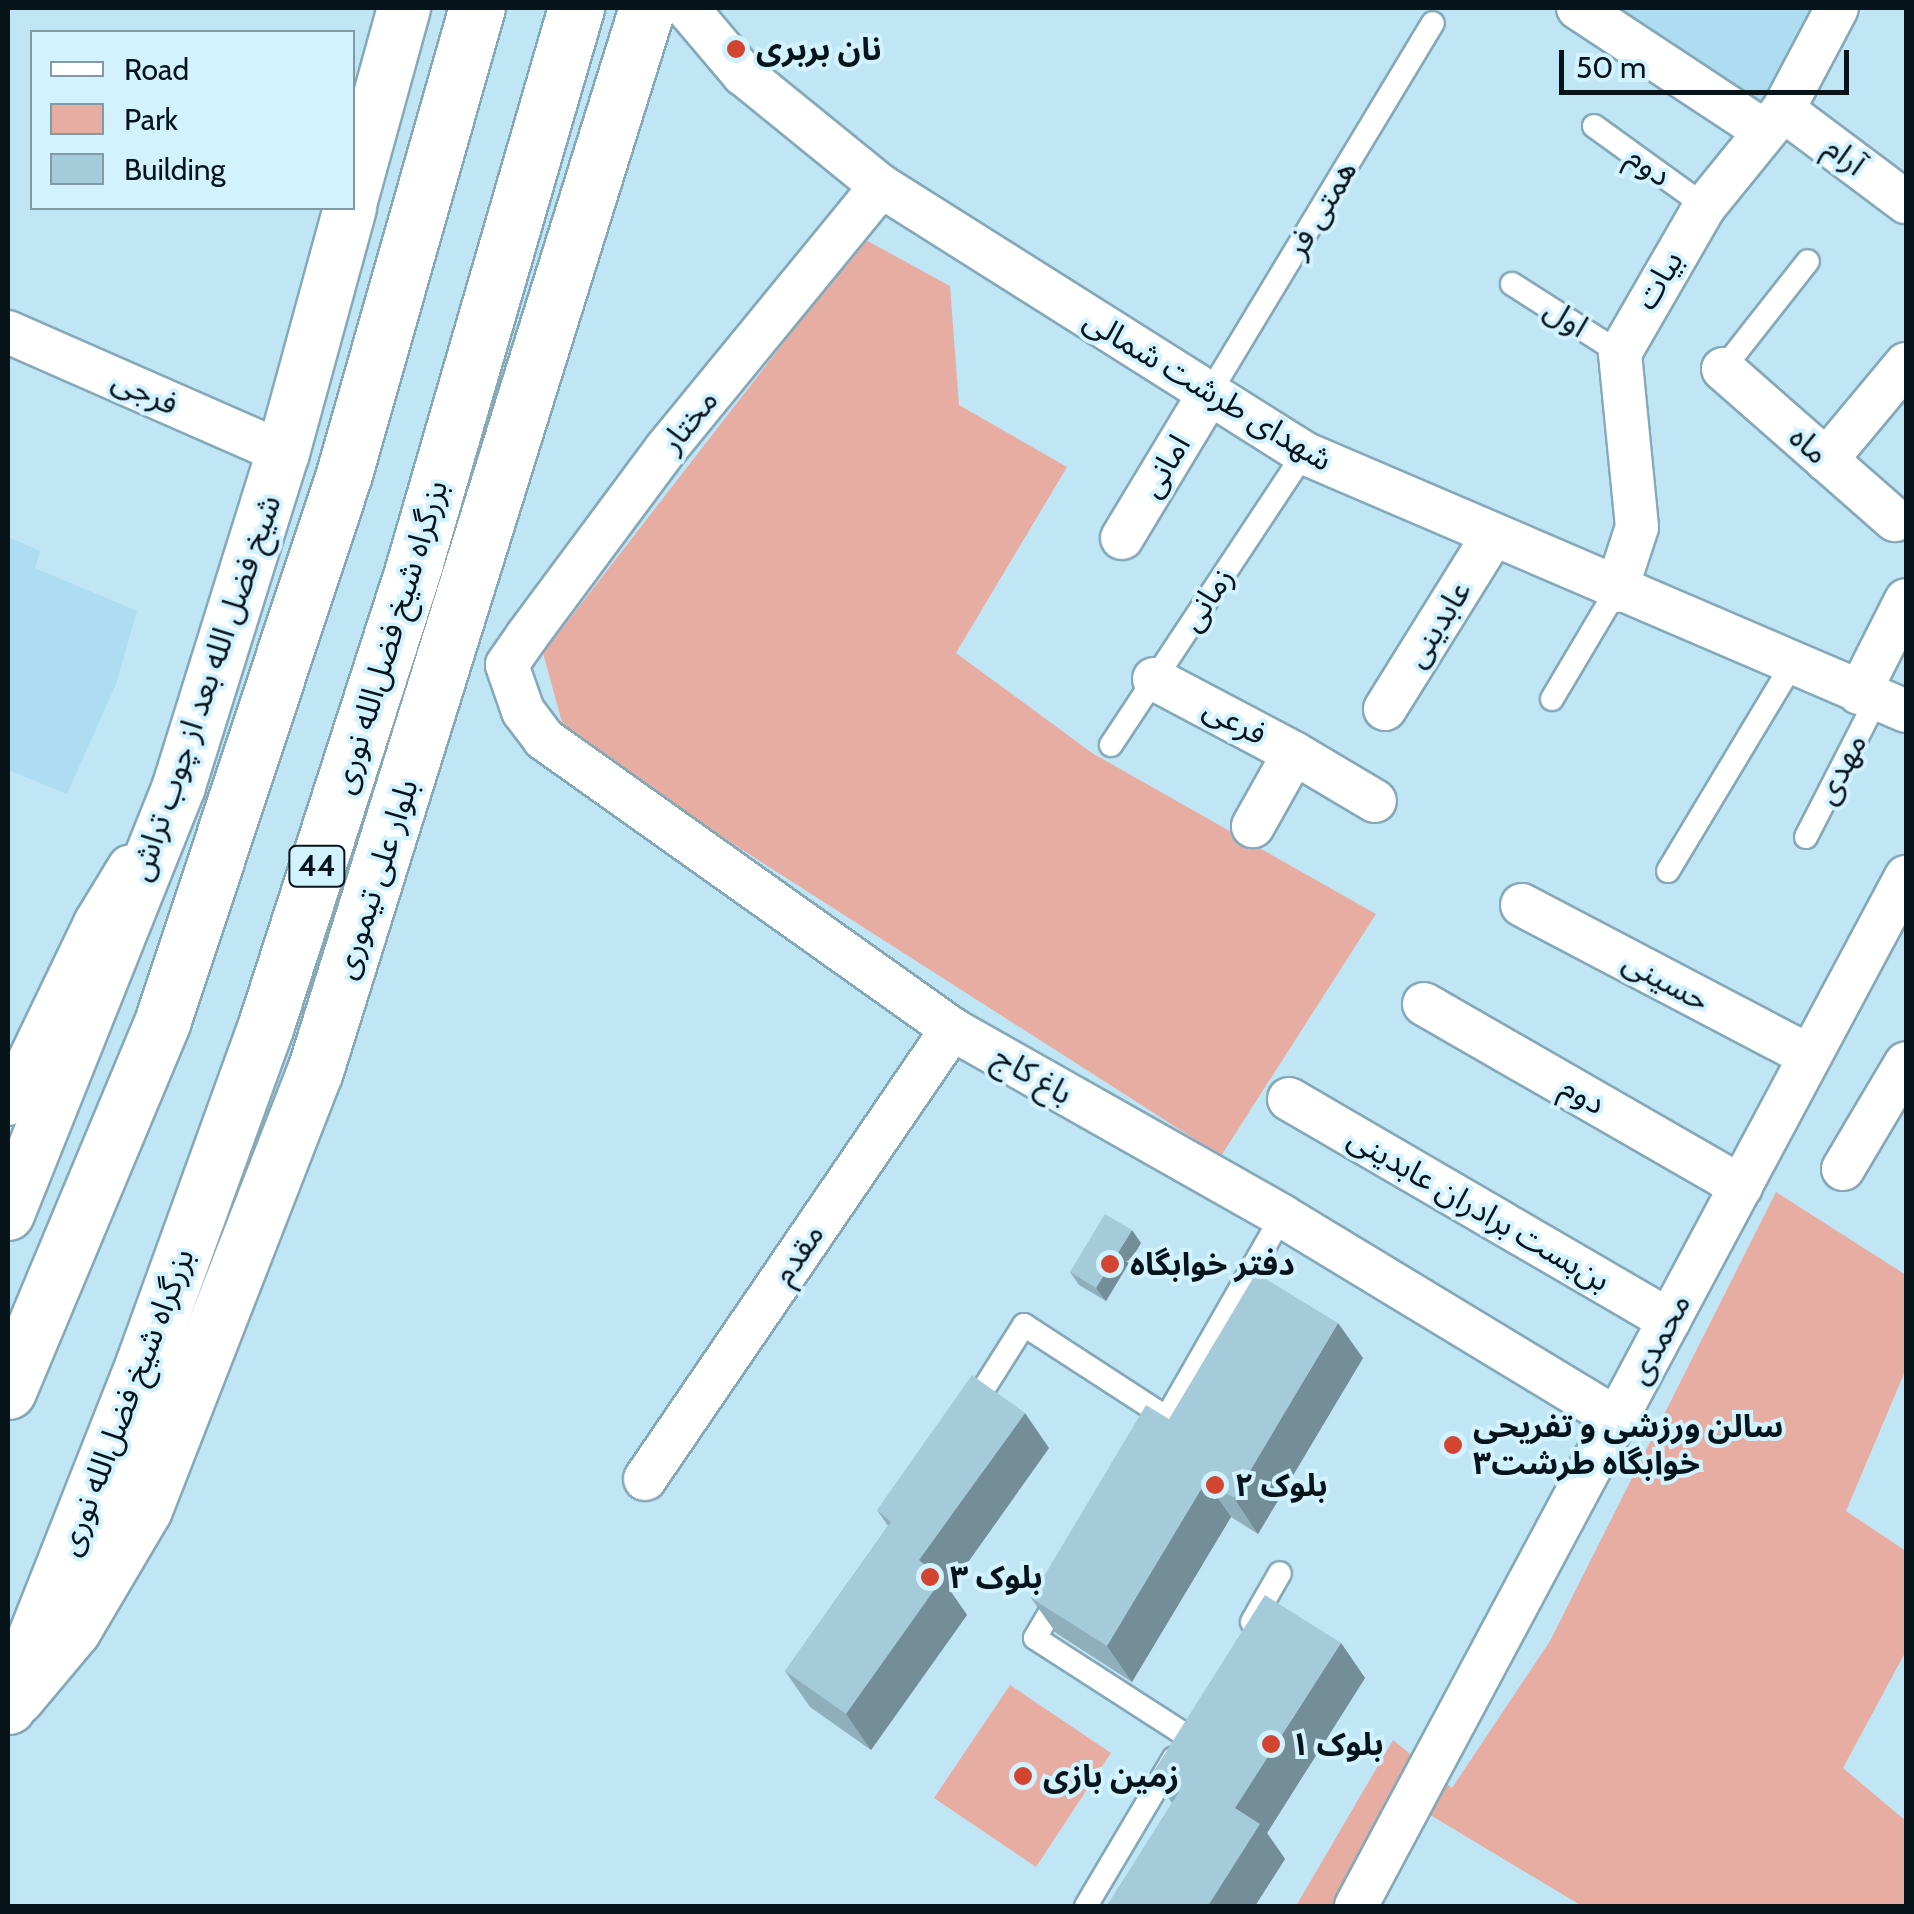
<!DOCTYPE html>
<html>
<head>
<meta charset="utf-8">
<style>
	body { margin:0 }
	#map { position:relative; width:1914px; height:1914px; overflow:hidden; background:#c0e6f6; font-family:Cabin,"Noto Sans Arabic",sans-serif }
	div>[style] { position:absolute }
	.built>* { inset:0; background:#aedcf0 }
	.green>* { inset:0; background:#e8ada2 }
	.roads { filter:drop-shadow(2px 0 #85a9b9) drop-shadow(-2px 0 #85a9b9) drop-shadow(0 2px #85a9b9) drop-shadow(0 -2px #85a9b9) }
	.service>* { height:22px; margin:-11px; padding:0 11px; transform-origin:11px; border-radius:11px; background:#fff }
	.minor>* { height:42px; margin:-21px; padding:0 21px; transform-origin:21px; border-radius:21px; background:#fff }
	.tertiary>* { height:52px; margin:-26px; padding:0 26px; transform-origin:26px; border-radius:26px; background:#fff }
	.secondary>* { height:55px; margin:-27.5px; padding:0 27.5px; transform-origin:27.5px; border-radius:27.5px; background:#fff }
	.trunk>* { height:55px; margin:-27.5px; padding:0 27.5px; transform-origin:27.5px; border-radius:27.5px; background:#fff }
	.wall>* { inset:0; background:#8eafbb }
	.shaded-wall>* { inset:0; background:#748e99 }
	.building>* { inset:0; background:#a5cbda }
	.dots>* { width:28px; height:28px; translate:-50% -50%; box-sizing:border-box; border:5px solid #d3f2ff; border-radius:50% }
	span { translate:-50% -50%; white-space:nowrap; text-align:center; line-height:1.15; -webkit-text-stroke:8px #d3f2ff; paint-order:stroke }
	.shield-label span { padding:2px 8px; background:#d3f2ff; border:2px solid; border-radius:8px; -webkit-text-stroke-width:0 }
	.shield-label { font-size:30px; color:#07151b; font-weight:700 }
	.poi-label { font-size:32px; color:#07151b; font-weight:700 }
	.left { translate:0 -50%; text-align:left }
	.street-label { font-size:32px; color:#07151b }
	.frame { position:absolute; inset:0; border:10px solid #07151b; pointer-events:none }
	.legend { position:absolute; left:30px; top:30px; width:325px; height:180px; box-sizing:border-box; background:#d3f2ff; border:2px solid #819aa4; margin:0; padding:12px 18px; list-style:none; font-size:30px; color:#07151b }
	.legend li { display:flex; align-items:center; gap:20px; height:50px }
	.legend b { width:50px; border:2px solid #819aa4 }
	.scale { position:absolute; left:1559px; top:50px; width:290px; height:45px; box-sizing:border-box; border:5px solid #07151b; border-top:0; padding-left:12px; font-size:30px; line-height:35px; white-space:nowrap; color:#07151b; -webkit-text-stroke:8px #d3f2ff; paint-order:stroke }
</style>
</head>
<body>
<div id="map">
	<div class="built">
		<div style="clip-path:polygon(1604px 8px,1828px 8px,1768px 115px)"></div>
		<div style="clip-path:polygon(8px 537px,40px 551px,35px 568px,137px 611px,116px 684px,67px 794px,8px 770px)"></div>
	</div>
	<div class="green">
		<div style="clip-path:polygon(864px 239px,950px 286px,959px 405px,1067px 467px,956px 653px,1092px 753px,1376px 914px,1221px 1156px,566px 737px,543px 653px)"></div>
		<div style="clip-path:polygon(1776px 1192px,1906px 1275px,1906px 1369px,1846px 1511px,1906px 1551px,1906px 1651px,1843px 1768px,1906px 1821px,1906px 1906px,1582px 1906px,1427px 1813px,1359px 1906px,1296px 1906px,1393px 1740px,1452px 1788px,1550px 1641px)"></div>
		<div style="clip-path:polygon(1010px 1685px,1111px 1753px,1036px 1867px,934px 1798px)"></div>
	</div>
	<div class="roads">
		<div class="service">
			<div style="left:1594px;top:126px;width:137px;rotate:35.8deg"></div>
			<div style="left:1512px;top:284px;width:128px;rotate:32.6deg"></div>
			<div style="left:1723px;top:369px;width:137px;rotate:-51.8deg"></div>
			<div style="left:1209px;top:394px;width:433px;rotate:-58.9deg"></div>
			<div style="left:1552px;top:699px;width:126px;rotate:-59.3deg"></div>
			<div style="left:1111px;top:745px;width:350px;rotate:-56.5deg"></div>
			<div style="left:1806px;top:837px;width:154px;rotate:-62.9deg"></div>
			<div style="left:1668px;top:871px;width:240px;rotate:-59deg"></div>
			<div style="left:969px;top:1412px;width:103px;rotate:-57.7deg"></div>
			<div style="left:1024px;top:1325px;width:171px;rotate:33deg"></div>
			<div style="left:1152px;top:1443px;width:262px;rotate:-60.2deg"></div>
			<div style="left:1061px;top:1594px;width:51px;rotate:120.6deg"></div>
			<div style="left:1035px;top:1638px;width:181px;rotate:32.8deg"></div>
			<div style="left:1252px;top:1622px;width:56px;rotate:-60.3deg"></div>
			<div style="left:1086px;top:1906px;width:172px;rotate:-59.3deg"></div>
		</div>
		<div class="minor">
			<div style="left:687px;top:8px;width:87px;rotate:49.7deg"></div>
			<div style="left:743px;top:74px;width:178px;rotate:39.1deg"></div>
			<div style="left:881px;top:186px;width:500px;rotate:32.26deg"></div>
			<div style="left:1304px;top:453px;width:655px;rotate:23.2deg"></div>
			<div style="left:1578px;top:8px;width:222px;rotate:33.4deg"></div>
			<div style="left:1783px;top:110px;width:154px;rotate:36.8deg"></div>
			<div style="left:881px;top:186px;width:341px;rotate:129.3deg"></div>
			<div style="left:665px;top:450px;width:232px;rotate:126.6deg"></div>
			<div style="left:527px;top:636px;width:35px;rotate:125deg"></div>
			<div style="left:507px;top:665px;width:49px;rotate:70.8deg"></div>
			<div style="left:523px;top:711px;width:35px;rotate:53deg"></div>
			<div style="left:544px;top:739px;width:501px;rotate:35.4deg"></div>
			<div style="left:952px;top:1029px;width:379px;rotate:29.5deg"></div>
			<div style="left:1282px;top:1216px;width:392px;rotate:31.2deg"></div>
			<div style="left:8px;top:332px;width:300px;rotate:23.7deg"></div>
			<div style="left:1723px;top:369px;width:229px;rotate:41.3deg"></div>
			<div style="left:1826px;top:460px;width:125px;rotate:-50.2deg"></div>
			<div style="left:1122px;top:538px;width:168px;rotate:-58.9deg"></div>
			<div style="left:1616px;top:591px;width:67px;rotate:-71.8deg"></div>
			<div style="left:1637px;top:527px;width:175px;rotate:-95.6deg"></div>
			<div style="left:1620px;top:353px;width:170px;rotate:-60deg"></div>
			<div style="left:1705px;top:206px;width:124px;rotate:-50.9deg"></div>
			<div style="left:1783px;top:110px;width:115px;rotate:-62.1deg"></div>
			<div style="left:1154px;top:679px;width:158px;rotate:27.9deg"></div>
			<div style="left:1294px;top:753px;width:84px;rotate:119.3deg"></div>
			<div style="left:1859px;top:693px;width:104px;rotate:-63.2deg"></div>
			<div style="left:1385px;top:709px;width:200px;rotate:-58.1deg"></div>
			<div style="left:1294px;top:753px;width:94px;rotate:30.7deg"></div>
			<div style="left:1522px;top:905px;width:325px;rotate:27.7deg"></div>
			<div style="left:1424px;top:1004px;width:366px;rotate:29.9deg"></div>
			<div style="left:1289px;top:1099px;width:440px;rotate:30.2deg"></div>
			<div style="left:8px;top:1104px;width:201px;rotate:-64.3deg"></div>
			<div style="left:95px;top:923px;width:66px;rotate:-58.7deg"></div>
			<div style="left:1843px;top:1169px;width:123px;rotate:-59.3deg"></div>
			<div style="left:645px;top:1479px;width:545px;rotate:-55.7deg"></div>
			<div style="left:1356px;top:1906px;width:1167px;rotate:-61.88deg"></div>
		</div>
		<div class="tertiary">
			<div style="left:352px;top:197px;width:196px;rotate:-74.6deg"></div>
			<div style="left:8px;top:1214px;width:461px;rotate:-68.2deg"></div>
			<div style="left:179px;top:786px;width:349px;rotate:-72.7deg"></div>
			<div style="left:283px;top:453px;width:254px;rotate:-74.7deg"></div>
		</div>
		<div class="secondary">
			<div style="left:16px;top:1697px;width:89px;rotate:-50deg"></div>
			<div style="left:73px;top:1629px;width:139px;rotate:-59.4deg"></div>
			<div style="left:144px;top:1509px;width:470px;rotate:-68.7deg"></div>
			<div style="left:315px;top:1071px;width:1114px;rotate:-72.66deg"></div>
		</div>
		<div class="trunk">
			<div style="left:8px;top:1391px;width:402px;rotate:-67.3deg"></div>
			<div style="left:163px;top:1020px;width:575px;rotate:-71.66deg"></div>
			<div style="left:344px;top:474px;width:485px;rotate:-74.1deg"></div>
			<div style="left:8px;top:1706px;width:370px;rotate:-68.4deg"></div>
			<div style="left:144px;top:1362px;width:358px;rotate:-70.1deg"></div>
			<div style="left:266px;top:1025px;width:482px;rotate:-72.1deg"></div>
			<div style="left:414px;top:566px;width:581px;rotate:-73.81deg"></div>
		</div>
	</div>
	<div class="wall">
		<div style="clip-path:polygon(1141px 1243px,1106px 1301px,1079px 1285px,1070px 1272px)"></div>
		<div style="clip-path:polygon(1363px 1358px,1258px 1534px,1231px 1517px,1132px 1682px,1056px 1633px,1031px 1598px,1169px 1419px)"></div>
		<div style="clip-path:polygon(1049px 1448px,949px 1589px,967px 1615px,871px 1750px,810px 1707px,785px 1671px,888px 1526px,877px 1510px)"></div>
		<div style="clip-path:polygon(1341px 1643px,1365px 1678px,1267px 1833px,1285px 1859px,1255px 1906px,1107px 1906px,1172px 1803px,1152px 1774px)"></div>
	</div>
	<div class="shaded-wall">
		<div style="clip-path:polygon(1132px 1230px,1141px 1243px,1106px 1301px,1096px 1288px)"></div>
		<div style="clip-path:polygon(1338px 1323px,1363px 1358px,1258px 1534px,1234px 1498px)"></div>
		<div style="clip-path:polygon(1025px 1413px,1049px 1448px,949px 1589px,967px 1615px,871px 1750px,846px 1714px,919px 1560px)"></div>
		<div style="clip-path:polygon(1206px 1481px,1231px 1517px,1132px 1682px,1107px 1646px)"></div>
		<div style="clip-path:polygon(1341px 1643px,1365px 1678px,1267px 1833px,1285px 1859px,1255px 1906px,1208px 1906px,1235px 1808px)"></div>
	</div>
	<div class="building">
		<div style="clip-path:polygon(1105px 1214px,1132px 1230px,1096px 1288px,1070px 1272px)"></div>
		<div style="clip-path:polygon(1256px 1273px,1338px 1323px,1234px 1498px,1206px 1481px,1107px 1646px,1031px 1598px,1146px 1405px,1169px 1419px)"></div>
		<div style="clip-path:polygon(972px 1375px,1025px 1413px,919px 1560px,942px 1579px,846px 1714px,785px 1671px,891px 1522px,877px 1510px)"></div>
		<div style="clip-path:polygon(1265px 1595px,1341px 1643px,1235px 1808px,1260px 1824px,1208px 1906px,1107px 1906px,1179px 1792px,1152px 1774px)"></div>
	</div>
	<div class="dots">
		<div style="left:736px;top:49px;background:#d14531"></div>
		<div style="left:1110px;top:1264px;background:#d14531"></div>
		<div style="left:1453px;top:1445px;background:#d14531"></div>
		<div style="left:1215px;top:1485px;background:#d14531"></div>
		<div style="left:930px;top:1577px;background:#d14531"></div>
		<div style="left:1271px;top:1744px;background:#d14531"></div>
		<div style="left:1023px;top:1776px;background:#d14531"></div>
	</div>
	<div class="shield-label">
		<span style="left:317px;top:866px">44</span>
	</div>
	<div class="poi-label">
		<span class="left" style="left:756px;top:49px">نان بربری</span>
		<span class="left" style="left:1130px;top:1264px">دفتر خوابگاه</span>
		<span class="left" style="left:1473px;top:1445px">سالن ورزشی و تفریحی<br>خوابگاه طرشت۳</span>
		<span class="left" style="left:1235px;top:1485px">بلوک ۲</span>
		<span class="left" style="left:950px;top:1577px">بلوک ۳</span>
		<span class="left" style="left:1291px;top:1744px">بلوک ۱</span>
		<span class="left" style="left:1043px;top:1776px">زمین بازی</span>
	</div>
	<div class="street-label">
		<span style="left:1845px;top:156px;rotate:37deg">آرام</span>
		<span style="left:1649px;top:166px;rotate:36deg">دوم</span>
		<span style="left:1321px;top:209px;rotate:-59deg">همتی فر</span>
		<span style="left:1659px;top:280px;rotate:-59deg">بیات</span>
		<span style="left:1566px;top:318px;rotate:32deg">اول</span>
		<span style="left:1208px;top:390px;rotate:31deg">شهدای طرشت شمالی</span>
		<span style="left:145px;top:392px;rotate:24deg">فرجی</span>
		<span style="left:689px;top:421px;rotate:-51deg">مختار</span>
		<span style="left:1809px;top:445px;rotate:41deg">ماه</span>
		<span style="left:1165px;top:466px;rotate:-59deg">امانی</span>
		<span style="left:1207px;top:599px;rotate:-56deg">زمانی</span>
		<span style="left:1438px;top:624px;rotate:-58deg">عابدینی</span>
		<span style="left:390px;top:637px;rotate:-73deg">بزرگراه شیخ فضل‌الله نوری</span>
		<span style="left:205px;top:688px;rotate:-71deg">شیخ فضل الله بعد از چوب تراش</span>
		<span style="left:1235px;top:721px;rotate:28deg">فرعی</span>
		<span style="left:1841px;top:769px;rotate:-63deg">مهدی</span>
		<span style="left:376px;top:879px;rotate:-72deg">بلوار علی تیموری</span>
		<span style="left:1666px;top:981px;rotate:28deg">حسینی</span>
		<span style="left:1033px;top:1075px;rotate:30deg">باغ کاج</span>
		<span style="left:1583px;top:1095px;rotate:30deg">دوم</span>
		<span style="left:1479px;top:1209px;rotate:30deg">بن‌بست برادران عابدینی</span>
		<span style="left:798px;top:1254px;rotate:-56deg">مقدم</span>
		<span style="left:1659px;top:1339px;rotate:-62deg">محمدی</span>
		<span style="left:126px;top:1402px;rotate:-69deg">بزرگراه شیخ فضل‌الله نوری</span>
	</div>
	<div class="frame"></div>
	<ul class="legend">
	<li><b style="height:12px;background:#fff"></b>Road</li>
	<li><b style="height:28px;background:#e8ada2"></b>Park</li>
	<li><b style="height:28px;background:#a5cbda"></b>Building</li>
	</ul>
	<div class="scale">50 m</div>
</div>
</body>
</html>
